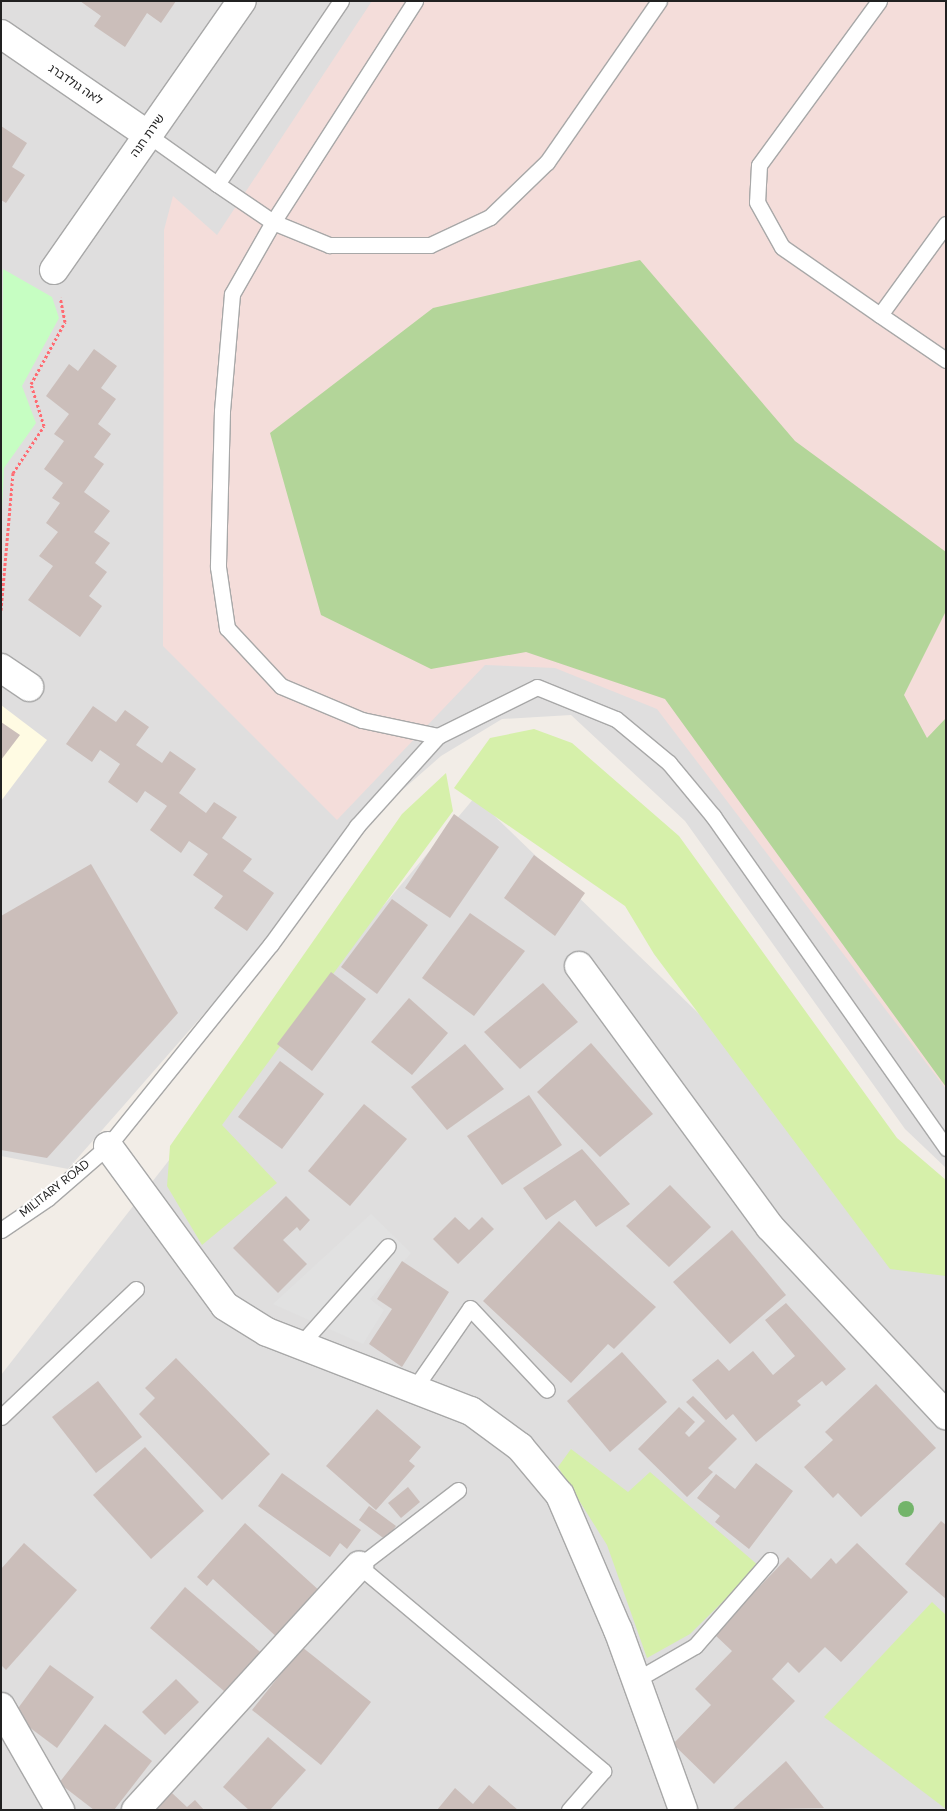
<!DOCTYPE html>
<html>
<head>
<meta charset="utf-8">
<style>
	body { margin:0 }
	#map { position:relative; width:947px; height:1811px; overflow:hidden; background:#f2ede7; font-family:"DM Sans","Noto Sans Hebrew",sans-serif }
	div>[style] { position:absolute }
	.residential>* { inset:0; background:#dfdede }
	.education>* { inset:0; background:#fffbe3 }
	.military>* { inset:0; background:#f4ddda }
	.grass>* { inset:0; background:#d6f0aa }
	.forest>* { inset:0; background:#b3d599 }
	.park>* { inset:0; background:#c6fec2 }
	.parking>* { inset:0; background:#e1e1e1 }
	.building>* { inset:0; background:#cbbeba }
	.path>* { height:3px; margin-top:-1.5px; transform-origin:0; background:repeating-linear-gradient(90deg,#ff6b72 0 2.5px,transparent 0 5px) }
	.roads { filter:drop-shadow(1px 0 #a8a8a8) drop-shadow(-1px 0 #a8a8a8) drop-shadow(0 1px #a8a8a8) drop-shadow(0 -1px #a8a8a8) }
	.service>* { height:15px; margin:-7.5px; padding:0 7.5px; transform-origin:7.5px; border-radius:7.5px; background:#fff }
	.minor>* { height:28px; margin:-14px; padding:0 14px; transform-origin:14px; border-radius:14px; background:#fff }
	.trees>* { width:16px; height:16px; margin:-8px; border-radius:50%; background:#73b46a }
	span { translate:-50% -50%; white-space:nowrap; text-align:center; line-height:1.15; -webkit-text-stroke:4px #fff; paint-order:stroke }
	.street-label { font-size:12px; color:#212121 }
	.frame { position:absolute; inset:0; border:2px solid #212121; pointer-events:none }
</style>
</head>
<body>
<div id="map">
	<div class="residential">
		<div style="clip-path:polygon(1px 1px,946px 1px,946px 1168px,905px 1129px,685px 821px,571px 715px,502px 719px,441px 756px,342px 843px,244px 968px,68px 1169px,1px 1156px)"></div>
		<div style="clip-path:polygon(475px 797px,946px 1253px,946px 1810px,1px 1810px,1px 1375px,170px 1159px)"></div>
	</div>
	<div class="education">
		<div style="clip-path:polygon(1px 705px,47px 740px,1px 801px)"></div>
	</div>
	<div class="military">
		<div style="clip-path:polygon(372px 1px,946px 1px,946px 1089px,657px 709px,555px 668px,485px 665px,337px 820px,163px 646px,164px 230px,173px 196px,217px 235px)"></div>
	</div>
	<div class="grass">
		<div style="clip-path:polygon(534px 729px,572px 743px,679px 836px,897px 1138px,946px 1180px,946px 1276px,890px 1269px,654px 954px,625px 906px,454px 788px,490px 738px)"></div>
		<div style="clip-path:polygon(446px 773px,453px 811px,222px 1125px,277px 1183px,202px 1245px,167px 1186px,170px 1146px,402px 814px)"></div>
		<div style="clip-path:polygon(571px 1449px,628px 1492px,650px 1472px,759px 1566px,690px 1634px,647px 1658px,607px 1545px,558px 1467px)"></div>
		<div style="clip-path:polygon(932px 1602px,946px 1615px,946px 1809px,824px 1717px)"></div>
	</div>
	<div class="forest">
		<div style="clip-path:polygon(640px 260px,795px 441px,946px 552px,946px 611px,904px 695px,927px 738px,946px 718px,946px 1087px,665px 699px,526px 652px,431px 669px,321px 615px,270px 433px,433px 308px)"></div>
	</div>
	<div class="park">
		<div style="clip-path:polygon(3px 269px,52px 297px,59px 318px,22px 386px,36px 423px,4px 468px,1px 533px)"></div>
	</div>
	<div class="parking">
		<div style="clip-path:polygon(371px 1214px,411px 1253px,370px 1299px,384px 1310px,363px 1344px,273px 1304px)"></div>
	</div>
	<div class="building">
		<div style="clip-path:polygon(80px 1px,176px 1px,161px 23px,147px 13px,125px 47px,94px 26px,101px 16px)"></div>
		<div style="clip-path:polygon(1px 126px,27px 143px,12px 167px,25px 175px,6px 203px,1px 200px)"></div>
		<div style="clip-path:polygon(94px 349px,117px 366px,101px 388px,116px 399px,98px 424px,111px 434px,94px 457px,104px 464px,84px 492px,110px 511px,94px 532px,110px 543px,95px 563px,107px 572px,89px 596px,102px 606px,80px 637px,28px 600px,53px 566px,39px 556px,58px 532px,46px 523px,60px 503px,52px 498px,63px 483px,44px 469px,64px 441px,54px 434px,69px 414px,46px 396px,69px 364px,78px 371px)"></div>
		<div style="clip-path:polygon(93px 706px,116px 722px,125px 710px,149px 727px,136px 745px,162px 763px,170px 751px,196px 769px,179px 793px,206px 813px,214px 802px,237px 817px,222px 838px,252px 859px,243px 871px,274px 893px,247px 931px,214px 908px,223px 896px,193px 875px,208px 854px,189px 841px,181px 853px,150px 830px,167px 806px,145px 791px,137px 803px,108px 782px,120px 764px,100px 750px,92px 762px,66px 744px)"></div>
		<div style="clip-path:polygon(1px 722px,20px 735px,1px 760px)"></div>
		<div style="clip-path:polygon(454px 814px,499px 847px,450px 918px,405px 888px)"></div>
		<div style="clip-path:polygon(534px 855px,585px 893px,555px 936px,504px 898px)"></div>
		<div style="clip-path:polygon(91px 864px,178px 1013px,47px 1158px,1px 1150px,1px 916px)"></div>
		<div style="clip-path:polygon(392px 899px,428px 925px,377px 994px,341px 967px)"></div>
		<div style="clip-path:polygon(470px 913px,525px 951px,474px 1016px,422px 978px)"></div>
		<div style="clip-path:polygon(331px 972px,366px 999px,312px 1071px,277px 1044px)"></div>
		<div style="clip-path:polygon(543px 983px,578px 1022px,520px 1069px,484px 1032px)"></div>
		<div style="clip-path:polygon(409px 998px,448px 1033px,412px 1075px,371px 1042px)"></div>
		<div style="clip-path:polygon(591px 1043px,653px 1114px,600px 1157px,537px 1092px)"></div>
		<div style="clip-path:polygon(465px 1044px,504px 1089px,447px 1130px,411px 1087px)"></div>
		<div style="clip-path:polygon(280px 1061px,324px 1094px,282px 1149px,238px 1117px)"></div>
		<div style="clip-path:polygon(529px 1095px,562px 1145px,502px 1185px,467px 1136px)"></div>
		<div style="clip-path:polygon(364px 1104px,407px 1139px,350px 1206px,308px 1171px)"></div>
		<div style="clip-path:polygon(582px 1149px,630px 1204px,596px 1227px,575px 1200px,546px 1220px,523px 1188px)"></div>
		<div style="clip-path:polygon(670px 1185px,711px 1227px,669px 1267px,626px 1226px)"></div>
		<div style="clip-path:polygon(286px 1196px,310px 1220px,300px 1231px,297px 1227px,283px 1240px,307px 1264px,278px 1293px,233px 1248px)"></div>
		<div style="clip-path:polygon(455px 1217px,469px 1230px,482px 1217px,494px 1229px,458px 1264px,433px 1239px)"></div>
		<div style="clip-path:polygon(559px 1221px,656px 1307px,614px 1349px,608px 1344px,571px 1383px,483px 1301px)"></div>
		<div style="clip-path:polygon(732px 1230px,786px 1295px,730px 1344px,673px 1282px)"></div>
		<div style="clip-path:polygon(402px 1261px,449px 1292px,402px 1367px,369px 1344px,392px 1309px,377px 1299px)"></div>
		<div style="clip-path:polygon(786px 1303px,846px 1369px,826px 1386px,822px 1381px,797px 1401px,801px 1405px,756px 1442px,733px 1414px,726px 1420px,692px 1380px,718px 1359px,729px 1371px,753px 1351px,773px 1375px,795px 1356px,765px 1320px)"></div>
		<div style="clip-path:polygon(622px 1352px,667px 1402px,610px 1452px,567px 1401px)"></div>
		<div style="clip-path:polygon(176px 1358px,270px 1454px,222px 1500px,139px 1414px,155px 1398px,145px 1388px)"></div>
		<div style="clip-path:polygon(98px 1381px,142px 1437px,96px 1473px,52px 1417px)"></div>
		<div style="clip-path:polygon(876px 1384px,936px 1448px,861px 1517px,838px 1493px,833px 1498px,804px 1467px,833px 1440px,825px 1432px)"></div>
		<div style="clip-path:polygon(693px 1396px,737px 1439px,708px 1468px,713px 1472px,687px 1497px,638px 1449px,679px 1407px,695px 1422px,685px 1433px,689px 1437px,705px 1421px,686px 1402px)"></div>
		<div style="clip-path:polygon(377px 1409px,421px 1447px,409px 1461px,415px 1466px,376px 1510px,326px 1466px)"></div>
		<div style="clip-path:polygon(145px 1447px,204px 1511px,151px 1559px,93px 1495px)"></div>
		<div style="clip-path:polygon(756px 1463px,793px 1491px,749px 1549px,715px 1522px,720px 1516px,697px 1498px,716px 1474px,735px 1489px)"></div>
		<div style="clip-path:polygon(282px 1473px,361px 1530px,347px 1549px,340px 1543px,330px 1557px,258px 1506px)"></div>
		<div style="clip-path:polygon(408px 1487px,420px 1502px,401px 1518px,388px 1503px)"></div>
		<div style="clip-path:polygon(369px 1506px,396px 1526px,386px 1540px,359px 1520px)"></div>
		<div style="clip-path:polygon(941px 1521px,946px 1525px,946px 1599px,905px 1564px)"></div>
		<div style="clip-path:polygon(245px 1523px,322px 1593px,280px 1640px,213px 1579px,207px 1586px,197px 1577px)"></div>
		<div style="clip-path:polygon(24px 1543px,77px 1590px,6px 1670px,1px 1665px,1px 1569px)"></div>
		<div style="clip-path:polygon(857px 1543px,908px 1592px,841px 1662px,825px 1647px,799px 1673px,788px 1662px,772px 1679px,795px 1701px,714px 1784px,673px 1744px,711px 1705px,695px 1689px,732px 1651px,714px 1634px,788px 1557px,811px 1579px,831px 1558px,836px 1564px)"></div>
		<div style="clip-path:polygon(185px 1587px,266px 1657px,231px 1697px,150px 1628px)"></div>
		<div style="clip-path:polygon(302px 1647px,371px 1702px,321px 1765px,252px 1710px)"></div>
		<div style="clip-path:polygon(50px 1665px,94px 1697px,57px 1748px,13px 1715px)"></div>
		<div style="clip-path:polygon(176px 1679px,199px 1702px,165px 1735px,142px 1712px)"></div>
		<div style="clip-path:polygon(105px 1724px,152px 1761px,114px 1810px,94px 1810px,59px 1783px)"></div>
		<div style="clip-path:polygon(268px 1737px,306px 1770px,270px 1810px,249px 1810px,223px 1787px)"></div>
		<div style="clip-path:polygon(786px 1761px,824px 1808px,732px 1810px)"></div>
		<div style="clip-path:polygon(489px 1785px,518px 1810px,437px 1810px,455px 1788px,473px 1804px)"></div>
		<div style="clip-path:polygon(172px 1793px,187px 1807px,195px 1800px,204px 1810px,154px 1810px)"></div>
	</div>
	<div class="path">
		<div style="left:1px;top:610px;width:138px;rotate:-85deg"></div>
		<div style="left:13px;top:473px;width:56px;rotate:-56.6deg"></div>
		<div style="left:44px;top:426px;width:44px;rotate:-107.2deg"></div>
		<div style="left:31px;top:384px;width:71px;rotate:-61.3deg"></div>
		<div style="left:65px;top:322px;width:25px;rotate:-101deg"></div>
	</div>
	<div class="roads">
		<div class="service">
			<div style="left:415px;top:1px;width:263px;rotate:122.7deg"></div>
			<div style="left:273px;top:222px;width:61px;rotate:22.3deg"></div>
			<div style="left:329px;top:245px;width:101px"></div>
			<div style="left:430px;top:245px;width:66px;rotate:-25deg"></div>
			<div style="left:490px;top:217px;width:79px;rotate:-44deg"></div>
			<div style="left:547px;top:162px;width:196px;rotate:-55.2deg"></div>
			<div style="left:879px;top:1px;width:203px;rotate:126.2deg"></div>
			<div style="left:759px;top:165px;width:37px;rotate:93deg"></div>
			<div style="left:757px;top:202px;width:51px;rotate:60.9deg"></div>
			<div style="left:782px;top:247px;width:119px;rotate:34.8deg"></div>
			<div style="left:148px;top:135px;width:85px;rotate:35.4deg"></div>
			<div style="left:217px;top:184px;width:221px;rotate:-55.9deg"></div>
			<div style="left:217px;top:184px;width:68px;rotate:34.2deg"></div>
			<div style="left:273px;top:222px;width:83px;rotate:119.7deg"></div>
			<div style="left:232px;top:294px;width:117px;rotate:94.9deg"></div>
			<div style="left:222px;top:411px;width:156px;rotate:91.5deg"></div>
			<div style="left:218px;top:567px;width:62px;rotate:81.6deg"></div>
			<div style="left:227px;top:628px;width:79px;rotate:47deg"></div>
			<div style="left:281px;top:686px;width:88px;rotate:22.8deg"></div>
			<div style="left:362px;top:720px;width:78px;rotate:11.9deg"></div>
			<div style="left:946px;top:224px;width:112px;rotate:126deg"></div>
			<div style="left:880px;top:315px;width:80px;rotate:34.3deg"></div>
			<div style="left:1px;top:1230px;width:57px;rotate:-34.2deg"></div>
			<div style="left:48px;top:1198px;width:79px;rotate:-40.9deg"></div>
			<div style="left:108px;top:1146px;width:260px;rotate:-51.1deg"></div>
			<div style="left:271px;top:944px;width:146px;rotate:-53.9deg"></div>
			<div style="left:357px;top:826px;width:121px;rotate:-48deg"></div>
			<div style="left:438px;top:736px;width:110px;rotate:-26.3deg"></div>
			<div style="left:537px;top:687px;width:85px;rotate:22.1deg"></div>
			<div style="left:616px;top:719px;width:69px;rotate:39.7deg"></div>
			<div style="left:669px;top:763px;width:69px;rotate:50.3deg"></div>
			<div style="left:713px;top:816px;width:406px;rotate:54.9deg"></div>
			<div style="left:300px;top:1345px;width:132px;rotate:-48.4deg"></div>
			<div style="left:414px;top:1389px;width:98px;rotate:-55.3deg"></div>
			<div style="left:470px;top:1308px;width:112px;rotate:46.8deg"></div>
			<div style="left:1px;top:1417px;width:186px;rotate:-43.5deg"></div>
			<div style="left:458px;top:1490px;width:125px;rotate:142.5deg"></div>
			<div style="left:359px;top:1566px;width:319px;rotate:40deg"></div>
			<div style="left:603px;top:1771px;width:52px;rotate:131.1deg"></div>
			<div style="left:636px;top:1680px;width:68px;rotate:-30deg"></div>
			<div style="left:695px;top:1646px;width:114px;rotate:-48.9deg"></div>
		</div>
		<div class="minor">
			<div style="left:1px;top:34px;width:178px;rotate:34.5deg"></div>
			<div style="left:54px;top:270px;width:328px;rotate:-55.1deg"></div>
			<div style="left:1px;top:668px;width:34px;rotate:34deg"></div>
			<div style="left:579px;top:966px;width:323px;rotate:53.8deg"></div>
			<div style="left:770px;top:1227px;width:258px;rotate:46.9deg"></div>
			<div style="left:108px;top:1146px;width:198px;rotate:53.8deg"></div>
			<div style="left:225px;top:1306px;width:49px;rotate:31.8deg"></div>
			<div style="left:267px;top:1332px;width:219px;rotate:21.2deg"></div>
			<div style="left:471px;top:1411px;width:61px;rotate:36.3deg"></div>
			<div style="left:520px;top:1447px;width:62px;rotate:50.2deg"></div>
			<div style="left:560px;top:1495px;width:147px;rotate:66.8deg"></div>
			<div style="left:618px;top:1630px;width:191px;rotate:70.1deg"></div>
			<div style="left:1px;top:1707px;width:119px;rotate:60.2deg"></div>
			<div style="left:136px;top:1810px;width:331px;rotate:-47.6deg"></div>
		</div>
	</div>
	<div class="trees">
		<div style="left:906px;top:1509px"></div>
	</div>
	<div class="street-label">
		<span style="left:75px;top:85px;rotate:34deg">לאה גולדברג</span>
		<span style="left:148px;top:136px;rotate:-55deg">שירת חנה</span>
		<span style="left:55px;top:1189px;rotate:-38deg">MILITARY ROAD</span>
	</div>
	<div class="frame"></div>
</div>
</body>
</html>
